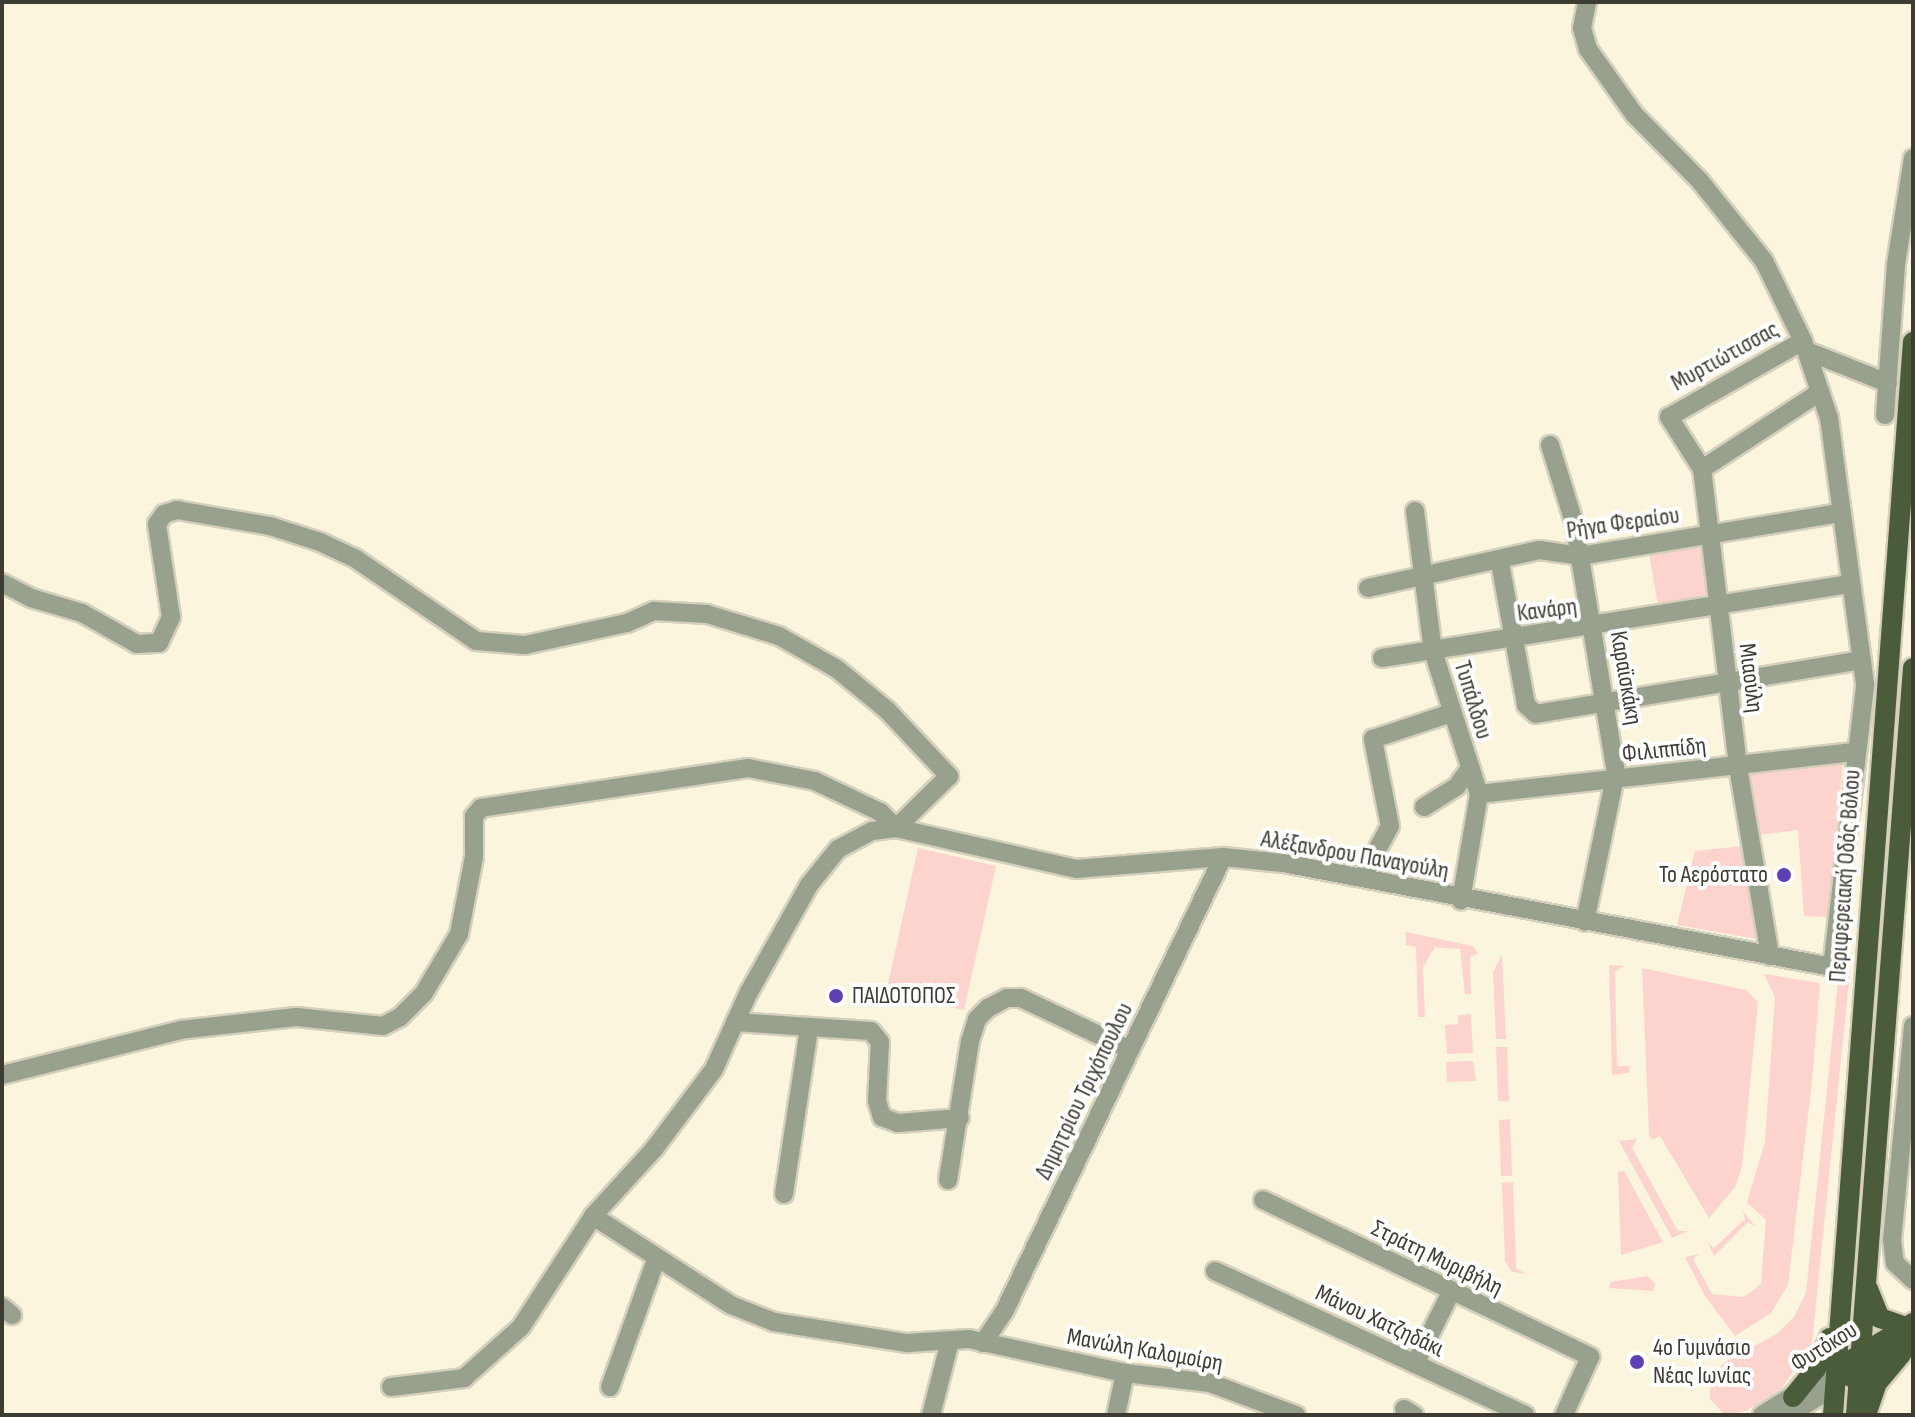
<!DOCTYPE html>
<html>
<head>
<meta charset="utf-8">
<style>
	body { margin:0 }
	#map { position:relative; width:1915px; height:1417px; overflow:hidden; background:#fbf5de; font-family:"Sofia Sans Condensed",sans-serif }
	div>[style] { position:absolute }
	.green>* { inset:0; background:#fdd4cd }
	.roads { filter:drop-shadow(2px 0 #d5d0bc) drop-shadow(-2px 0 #d5d0bc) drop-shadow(0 2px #d5d0bc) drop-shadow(0 -2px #d5d0bc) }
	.minor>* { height:18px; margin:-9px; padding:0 9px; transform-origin:9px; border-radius:9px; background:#97a18d }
	.major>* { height:20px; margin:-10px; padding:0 10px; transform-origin:10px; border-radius:10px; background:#4b5c3a }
	.dots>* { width:22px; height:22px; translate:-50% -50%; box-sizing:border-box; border:4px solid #fff; border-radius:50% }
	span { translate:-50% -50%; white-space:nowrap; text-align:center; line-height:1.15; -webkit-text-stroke:8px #fff; paint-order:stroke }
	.street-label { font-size:24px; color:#3d3b32 }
	.poi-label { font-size:24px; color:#3d3b32 }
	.right { translate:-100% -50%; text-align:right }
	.left { translate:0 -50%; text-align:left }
	.frame { position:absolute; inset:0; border:4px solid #3d3b32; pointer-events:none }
</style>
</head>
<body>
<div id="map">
	<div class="green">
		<div style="clip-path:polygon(1705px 538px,1715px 602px,1659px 611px,1648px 548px)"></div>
		<div style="clip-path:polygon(1843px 762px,1828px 917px,1804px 916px,1798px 830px,1759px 835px,1748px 772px)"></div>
		<div style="clip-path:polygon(1742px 846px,1757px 939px,1677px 925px,1695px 851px)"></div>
		<div style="clip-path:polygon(918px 848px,996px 866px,964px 1010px,886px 993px)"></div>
		<div style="clip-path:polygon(1406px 932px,1473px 946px,1478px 954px,1470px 957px,1471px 994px,1465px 994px,1460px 949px,1435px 947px,1423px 967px,1425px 1017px,1418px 1017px,1416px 947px,1406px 945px)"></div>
		<div style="clip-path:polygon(1502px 954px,1506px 1039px,1496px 1039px,1493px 973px)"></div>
		<div style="clip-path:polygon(1609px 965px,1625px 966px,1615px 971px,1617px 1066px,1629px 1066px,1629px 1073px,1612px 1075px)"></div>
		<div style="clip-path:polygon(1642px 968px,1746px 990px,1758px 1002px,1742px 1167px,1735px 1187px,1709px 1218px,1660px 1136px,1653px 1140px,1649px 1135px)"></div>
		<div style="clip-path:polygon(1850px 971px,1812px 1343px,1782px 1388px,1746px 1411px,1725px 1415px,1710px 1399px,1711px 1376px,1725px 1362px,1778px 1333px,1794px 1317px,1806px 1293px,1839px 972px)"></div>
		<div style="clip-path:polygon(1764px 974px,1820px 983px,1812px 1081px,1788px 1285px,1771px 1313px,1735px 1336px,1705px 1296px,1685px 1257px,1699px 1254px,1693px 1259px,1712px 1294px,1744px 1297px,1761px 1284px,1766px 1220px,1747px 1202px,1765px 1142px,1775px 997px)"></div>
		<div style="clip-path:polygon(1471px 1014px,1473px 1053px,1447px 1054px,1445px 1025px,1458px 1024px,1458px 1015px)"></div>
		<div style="clip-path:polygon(1496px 1047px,1507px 1047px,1509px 1101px,1498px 1101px)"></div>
		<div style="clip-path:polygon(1473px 1061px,1476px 1081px,1447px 1082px,1446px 1062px)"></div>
		<div style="clip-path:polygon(1510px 1119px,1512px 1176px,1501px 1176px,1499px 1120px)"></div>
		<div style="clip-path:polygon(1637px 1139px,1632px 1148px,1678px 1231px,1688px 1231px,1672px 1238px,1619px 1141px)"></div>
		<div style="clip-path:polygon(1624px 1171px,1663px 1242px,1621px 1255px,1618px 1172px)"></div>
		<div style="clip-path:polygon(1513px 1182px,1516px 1268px,1526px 1274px,1512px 1272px,1505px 1261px,1502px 1183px)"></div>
		<div style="clip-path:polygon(1742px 1210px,1755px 1226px,1748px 1222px,1714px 1256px,1708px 1243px,1714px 1248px,1745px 1219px)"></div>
		<div style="clip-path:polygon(1647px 1276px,1656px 1284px,1652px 1291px,1609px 1288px,1611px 1282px)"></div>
	</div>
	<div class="roads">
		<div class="minor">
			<div style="left:1807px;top:351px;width:87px;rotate:21.6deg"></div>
			<div style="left:1885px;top:415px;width:151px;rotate:-85.8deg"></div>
			<div style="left:1896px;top:264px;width:107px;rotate:-80.9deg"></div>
			<div style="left:1550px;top:445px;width:81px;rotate:72.7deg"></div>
			<div style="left:1574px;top:522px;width:254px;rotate:80.5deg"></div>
			<div style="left:1616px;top:772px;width:153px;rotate:101.7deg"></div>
			<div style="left:1702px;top:469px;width:141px;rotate:-33.1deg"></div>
			<div style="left:1415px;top:511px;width:141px;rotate:82.7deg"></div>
			<div style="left:1433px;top:651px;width:150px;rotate:72.2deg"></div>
			<div style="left:1479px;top:794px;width:108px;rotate:99.6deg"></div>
			<div style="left:1500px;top:563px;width:144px;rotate:79.6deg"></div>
			<div style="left:1526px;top:705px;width:13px;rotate:42deg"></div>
			<div style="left:1536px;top:714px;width:330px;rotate:-9.4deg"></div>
			<div style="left:2px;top:583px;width:33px;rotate:27deg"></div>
			<div style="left:31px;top:598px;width:53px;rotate:16.4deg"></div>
			<div style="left:82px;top:613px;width:63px;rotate:29.4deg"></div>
			<div style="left:137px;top:644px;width:22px;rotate:-3deg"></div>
			<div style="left:159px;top:643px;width:29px;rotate:-65deg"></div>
			<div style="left:171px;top:617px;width:94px;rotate:-98.6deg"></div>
			<div style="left:157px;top:524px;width:12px;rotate:-55deg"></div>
			<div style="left:164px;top:514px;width:14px;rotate:-17deg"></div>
			<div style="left:177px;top:510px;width:94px;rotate:9.8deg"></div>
			<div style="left:270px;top:526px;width:52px;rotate:17.7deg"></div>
			<div style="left:320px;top:542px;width:40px;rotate:25deg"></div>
			<div style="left:356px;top:559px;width:145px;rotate:34.3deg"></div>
			<div style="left:476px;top:641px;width:49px;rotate:4.7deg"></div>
			<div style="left:525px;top:645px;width:104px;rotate:-12.2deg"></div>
			<div style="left:627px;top:623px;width:30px;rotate:-24deg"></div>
			<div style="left:654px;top:611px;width:53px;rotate:3.2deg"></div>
			<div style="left:707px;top:614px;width:75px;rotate:17deg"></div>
			<div style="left:779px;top:636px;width:67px;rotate:29.6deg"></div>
			<div style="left:837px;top:669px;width:65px;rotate:39.4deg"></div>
			<div style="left:887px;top:710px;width:91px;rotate:46.8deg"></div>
			<div style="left:949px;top:776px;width:74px;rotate:135.5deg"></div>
			<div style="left:896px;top:828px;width:23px;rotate:-135deg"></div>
			<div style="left:880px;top:812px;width:72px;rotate:-154.5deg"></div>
			<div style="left:815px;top:781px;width:68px;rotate:-169deg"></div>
			<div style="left:748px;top:768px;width:270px;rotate:171.5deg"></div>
			<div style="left:481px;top:808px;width:11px;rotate:131deg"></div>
			<div style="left:474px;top:816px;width:41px;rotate:90deg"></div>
			<div style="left:474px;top:857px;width:78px;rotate:101deg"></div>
			<div style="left:459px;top:934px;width:69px;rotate:120.7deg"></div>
			<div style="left:424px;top:993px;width:34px;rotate:135deg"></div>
			<div style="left:400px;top:1017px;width:19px;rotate:152deg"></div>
			<div style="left:383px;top:1026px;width:87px;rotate:-174.1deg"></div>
			<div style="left:296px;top:1017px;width:116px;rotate:173.6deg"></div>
			<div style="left:181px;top:1030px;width:185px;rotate:165.9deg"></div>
			<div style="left:1368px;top:588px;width:176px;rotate:-12.5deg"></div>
			<div style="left:1540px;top:550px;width:40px;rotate:8.5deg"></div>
			<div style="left:1580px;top:556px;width:265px;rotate:-9.4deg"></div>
			<div style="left:1382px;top:658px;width:474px;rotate:-9deg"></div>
			<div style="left:1479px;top:794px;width:377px;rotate:-6.4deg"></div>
			<div style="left:1424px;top:807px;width:39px;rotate:-32deg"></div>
			<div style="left:1457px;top:786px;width:22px;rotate:-54deg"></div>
			<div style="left:1362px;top:878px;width:59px;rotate:-61.7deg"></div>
			<div style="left:1390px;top:826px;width:89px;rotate:-101.1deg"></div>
			<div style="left:1373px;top:739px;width:82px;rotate:-18.4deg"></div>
			<div style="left:1770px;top:956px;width:193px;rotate:-99.6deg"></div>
			<div style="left:1738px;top:766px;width:299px;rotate:-96.9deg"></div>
			<div style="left:1702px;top:469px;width:62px;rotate:-122.4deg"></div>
			<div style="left:1669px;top:417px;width:154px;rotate:-29.6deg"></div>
			<div style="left:735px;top:1022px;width:136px;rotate:3.8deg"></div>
			<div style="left:871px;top:1031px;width:14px;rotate:51deg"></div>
			<div style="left:880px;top:1042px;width:59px;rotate:92.9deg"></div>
			<div style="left:877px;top:1101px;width:17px;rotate:73deg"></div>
			<div style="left:882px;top:1117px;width:17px;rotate:21deg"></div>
			<div style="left:898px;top:1123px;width:62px;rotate:-4.6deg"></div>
			<div style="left:1913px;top:1026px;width:215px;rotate:95.6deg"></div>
			<div style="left:1892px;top:1240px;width:23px;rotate:83deg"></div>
			<div style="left:1895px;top:1263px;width:25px;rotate:43deg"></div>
			<div style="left:948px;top:1180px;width:141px;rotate:-81deg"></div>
			<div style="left:970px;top:1041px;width:23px;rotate:-72deg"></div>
			<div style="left:977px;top:1019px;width:16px;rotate:-45deg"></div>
			<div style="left:988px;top:1008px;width:21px;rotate:-28deg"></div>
			<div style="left:1007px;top:998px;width:14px"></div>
			<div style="left:1021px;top:998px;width:121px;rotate:25.5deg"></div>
			<div style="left:784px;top:1194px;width:167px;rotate:-81.4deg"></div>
			<div style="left:1263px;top:1200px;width:363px;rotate:25.6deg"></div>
			<div style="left:1590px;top:1357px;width:64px;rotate:114.1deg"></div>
			<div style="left:593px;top:1216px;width:164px;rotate:32.8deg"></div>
			<div style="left:731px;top:1305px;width:46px;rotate:21.6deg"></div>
			<div style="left:774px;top:1322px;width:135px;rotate:9deg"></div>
			<div style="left:907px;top:1343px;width:62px;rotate:-3.7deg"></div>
			<div style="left:969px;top:1339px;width:160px;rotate:12.3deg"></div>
			<div style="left:1125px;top:1373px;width:86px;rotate:6.7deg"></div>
			<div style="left:1210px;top:1383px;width:92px;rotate:20.4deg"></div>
			<div style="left:1215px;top:1271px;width:342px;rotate:24.9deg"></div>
			<div style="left:2px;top:1307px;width:13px;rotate:39deg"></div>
			<div style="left:983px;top:1343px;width:37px;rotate:-56deg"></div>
			<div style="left:1004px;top:1312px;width:505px;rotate:-64.3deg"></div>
			<div style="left:1415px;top:1364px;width:80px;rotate:-63.4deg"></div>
			<div style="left:391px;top:1387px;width:74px;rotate:-7deg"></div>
			<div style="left:464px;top:1378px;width:76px;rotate:-41.8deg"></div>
			<div style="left:521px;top:1327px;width:132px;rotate:-57deg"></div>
			<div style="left:593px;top:1216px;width:91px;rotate:-47.7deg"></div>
			<div style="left:654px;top:1149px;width:100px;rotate:-53.1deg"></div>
			<div style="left:714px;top:1069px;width:85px;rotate:-65.6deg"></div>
			<div style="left:749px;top:992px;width:123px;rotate:-60.7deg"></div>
			<div style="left:809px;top:885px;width:46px;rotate:-51.1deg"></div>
			<div style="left:838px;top:849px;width:38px;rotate:-28deg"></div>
			<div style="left:872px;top:831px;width:24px;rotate:-7deg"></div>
			<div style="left:896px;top:828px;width:185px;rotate:12.8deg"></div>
			<div style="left:1076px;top:869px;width:147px;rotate:-4.7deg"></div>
			<div style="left:1223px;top:857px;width:60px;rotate:5.7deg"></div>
			<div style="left:1283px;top:863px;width:559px;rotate:10.73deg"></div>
			<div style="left:1832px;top:967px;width:285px;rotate:-83.3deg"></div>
			<div style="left:1865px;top:684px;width:268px;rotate:-97.7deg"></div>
			<div style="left:1829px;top:418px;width:81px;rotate:-108.7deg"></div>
			<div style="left:1803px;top:341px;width:89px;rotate:-116deg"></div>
			<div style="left:1764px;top:261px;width:102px;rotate:-128.7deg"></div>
			<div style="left:1700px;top:181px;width:94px;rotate:-134.6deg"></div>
			<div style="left:1634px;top:114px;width:80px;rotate:-125.3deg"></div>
			<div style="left:1588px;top:49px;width:22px;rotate:-106deg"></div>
			<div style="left:1582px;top:28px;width:26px;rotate:-79deg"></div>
			<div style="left:610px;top:1387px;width:135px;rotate:-70.1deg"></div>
			<div style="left:1404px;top:1409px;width:12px;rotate:31deg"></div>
			<div style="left:931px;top:1415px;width:76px;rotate:-75.6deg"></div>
			<div style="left:1116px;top:1415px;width:43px;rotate:-77.9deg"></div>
			<div style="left:1762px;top:1415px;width:85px;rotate:-32deg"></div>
			<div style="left:1788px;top:1415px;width:54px;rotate:-31.3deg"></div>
		</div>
		<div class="major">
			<div style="left:1868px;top:1289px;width:31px;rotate:68deg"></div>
			<div style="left:1880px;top:1318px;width:28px;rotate:19deg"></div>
			<div style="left:1851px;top:1360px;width:72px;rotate:-30.8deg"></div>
			<div style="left:1851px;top:1377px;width:72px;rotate:-30.1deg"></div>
			<div style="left:1793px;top:1397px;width:36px;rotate:-51deg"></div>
			<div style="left:1816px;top:1369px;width:34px;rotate:-66deg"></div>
			<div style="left:1833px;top:1415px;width:1076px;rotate:-85.74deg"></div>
			<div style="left:1856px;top:1415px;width:749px;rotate:-85.64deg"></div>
			<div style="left:1866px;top:1415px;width:34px;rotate:-71deg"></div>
			<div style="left:1877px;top:1383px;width:38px;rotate:-50deg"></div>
		</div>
	</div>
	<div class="dots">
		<div style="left:1784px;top:875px;background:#5d40b8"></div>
		<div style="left:836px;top:996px;background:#5d40b8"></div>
		<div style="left:1637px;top:1362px;background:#5d40b8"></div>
	</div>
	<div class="street-label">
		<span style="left:1725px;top:356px;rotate:-29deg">Μυρτιώτισσας</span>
		<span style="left:1623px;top:523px;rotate:-8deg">Ρήγα Φεραίου</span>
		<span style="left:1547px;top:610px;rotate:-7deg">Κανάρη</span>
		<span style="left:1626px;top:678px;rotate:80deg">Καραϊσκάκη</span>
		<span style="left:1751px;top:678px;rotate:83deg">Μιαούλη</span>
		<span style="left:1473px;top:700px;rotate:73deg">Τυπάλδου</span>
		<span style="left:1664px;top:750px;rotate:-6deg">Φιλιππίδη</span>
		<span style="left:1355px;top:855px;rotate:10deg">Αλέξανδρου Παναγούλη</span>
		<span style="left:1845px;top:876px;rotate:-86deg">Περιφερειακή Οδός Βόλου</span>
		<span style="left:1084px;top:1091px;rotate:-64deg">Δημητρίου Τριχόπουλου</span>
		<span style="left:1437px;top:1258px;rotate:26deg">Στράτη Μυριβήλη</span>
		<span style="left:1380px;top:1321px;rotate:25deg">Μάνου Χατζηδάκι</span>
		<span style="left:1824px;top:1347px;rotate:-32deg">Φυτόκου</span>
		<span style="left:1145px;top:1350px;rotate:10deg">Μανώλη Καλομοίρη</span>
	</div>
	<div class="poi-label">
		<span class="right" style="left:1768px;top:875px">Το Αερόστατο</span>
		<span class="left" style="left:852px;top:996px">ΠΑΙΔΟΤΟΠΟΣ</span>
		<span class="left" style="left:1653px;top:1362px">4ο Γυμνάσιο<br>Νέας Ιωνίας</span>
	</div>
	<div class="frame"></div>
</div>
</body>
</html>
